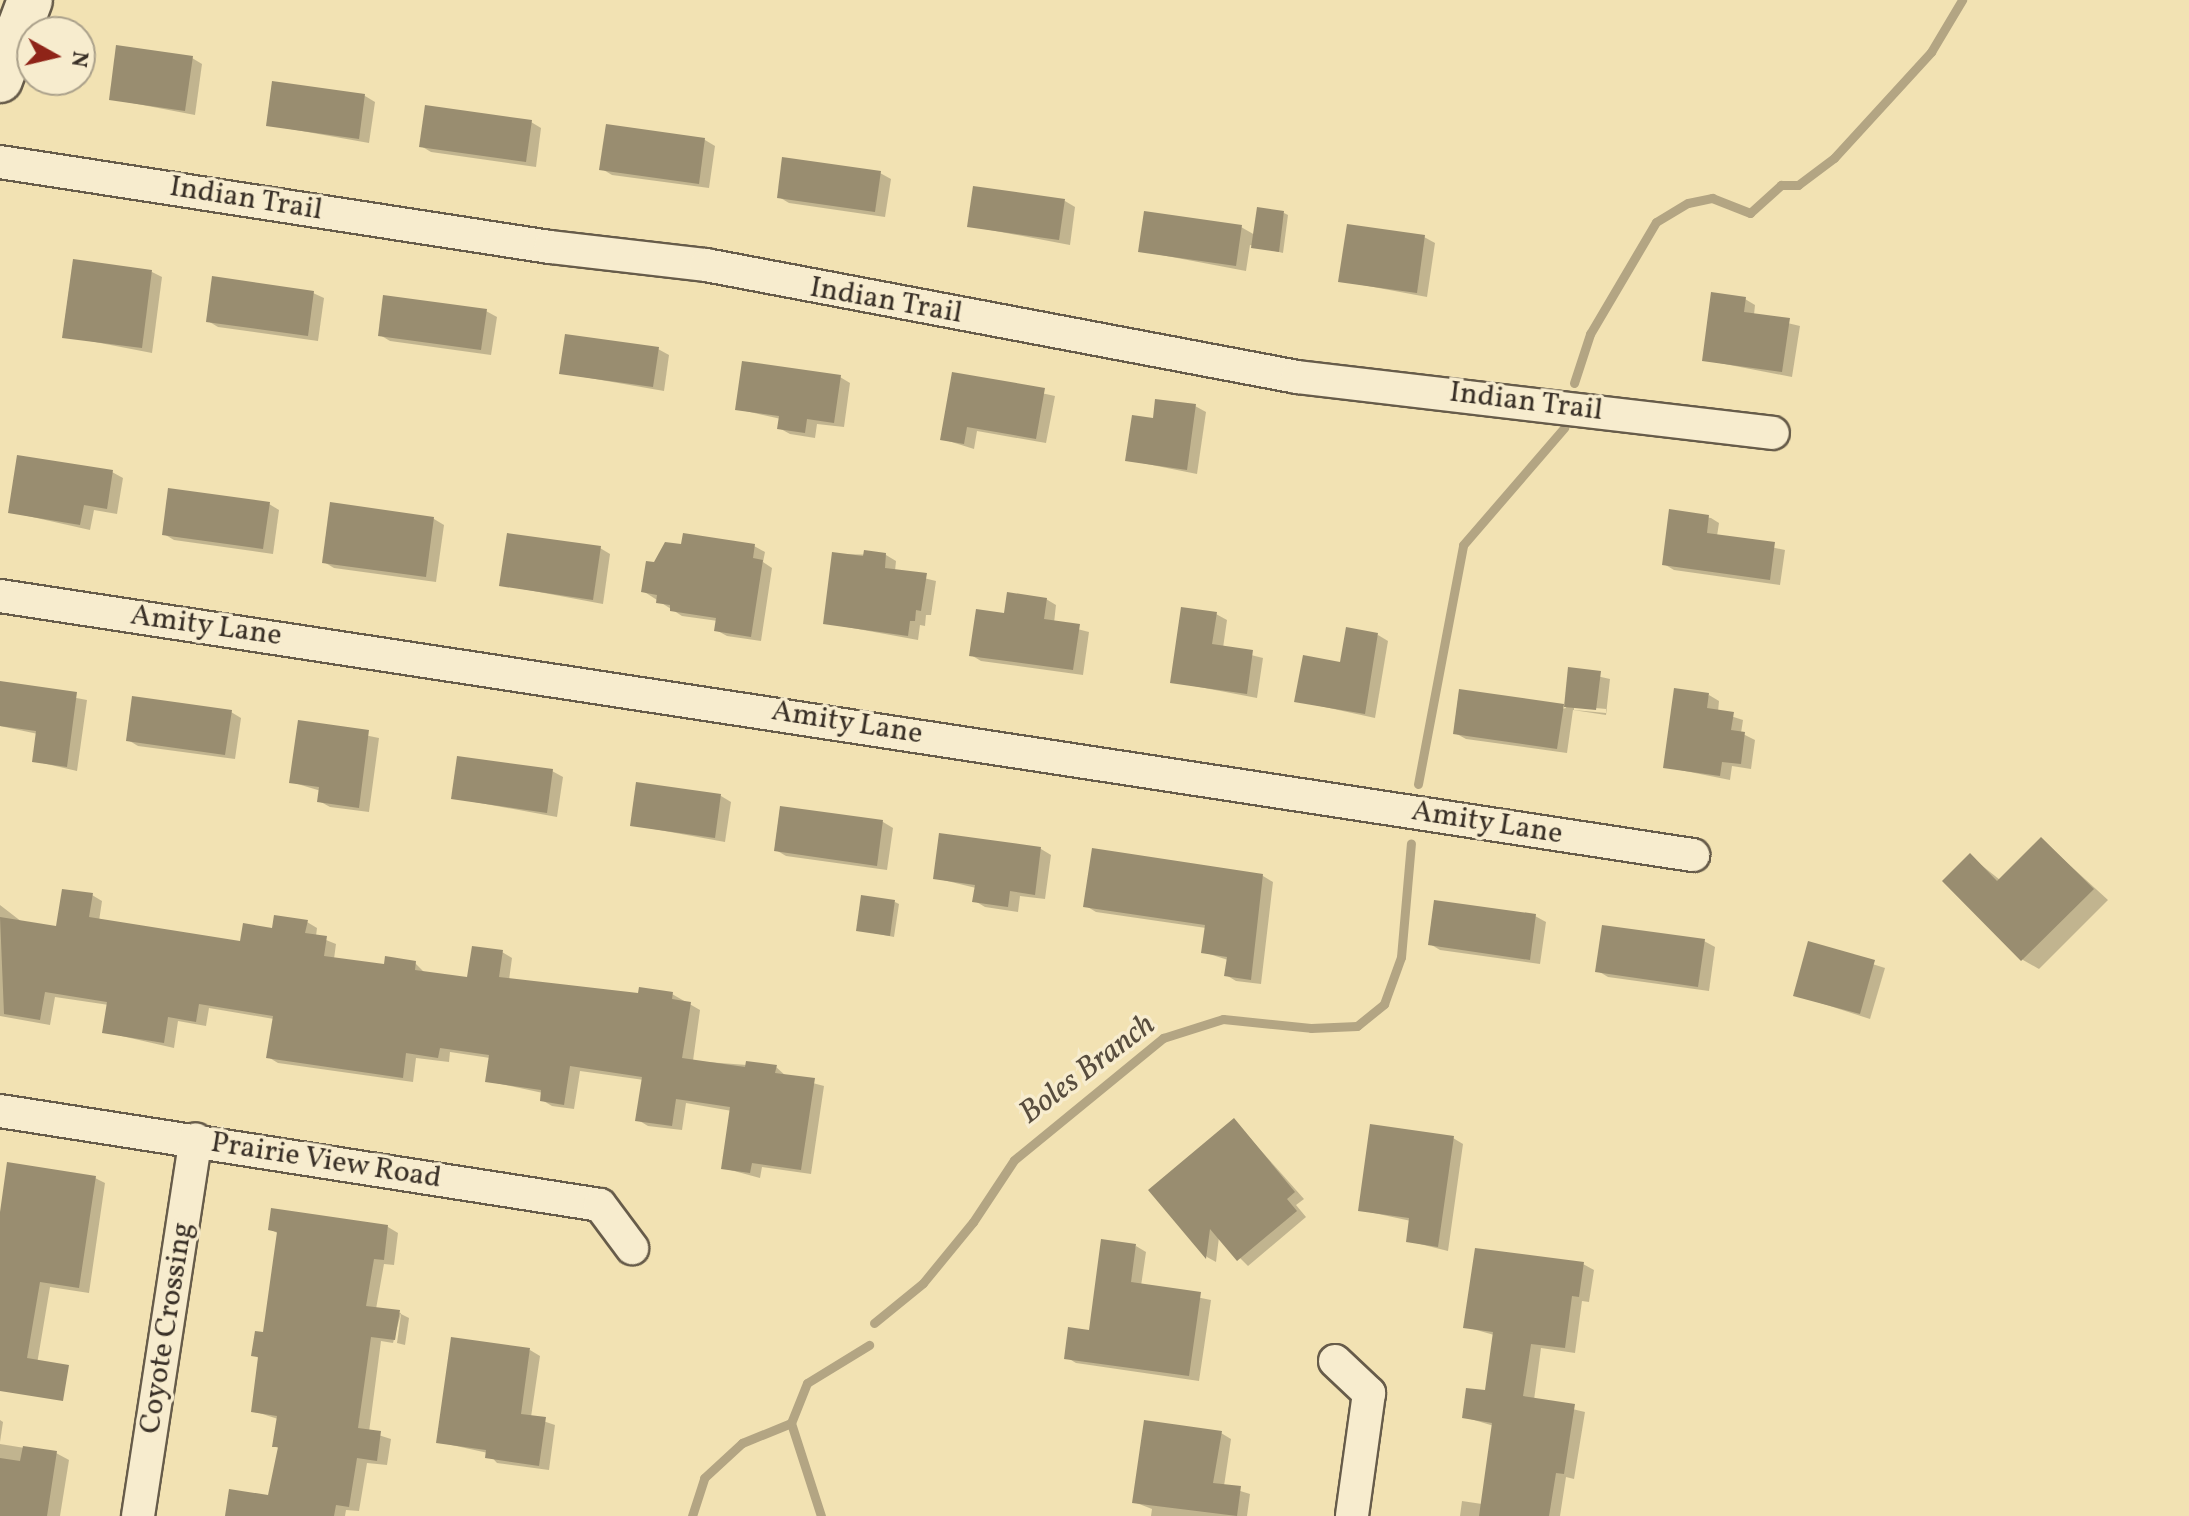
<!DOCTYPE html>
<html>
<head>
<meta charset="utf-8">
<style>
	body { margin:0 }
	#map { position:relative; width:2189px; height:1516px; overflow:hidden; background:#f2e2b3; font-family:Vollkorn,serif }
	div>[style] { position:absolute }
	.shadow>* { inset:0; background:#0003 }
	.stream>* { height:9px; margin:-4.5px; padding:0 4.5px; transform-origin:4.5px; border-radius:4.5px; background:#b3a583 }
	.building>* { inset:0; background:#998d70 }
	.roads { filter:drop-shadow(2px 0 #675c4a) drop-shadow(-2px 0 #675c4a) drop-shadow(0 2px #675c4a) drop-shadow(0 -2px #675c4a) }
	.street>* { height:32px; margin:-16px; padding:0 16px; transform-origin:16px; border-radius:16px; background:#f7ecce }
	.secondary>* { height:44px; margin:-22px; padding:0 22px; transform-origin:22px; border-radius:22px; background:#f7ecce }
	span { translate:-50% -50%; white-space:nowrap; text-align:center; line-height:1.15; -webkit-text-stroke:7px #f7ecce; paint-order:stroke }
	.street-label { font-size:30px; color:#393027 }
	.water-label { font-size:32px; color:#584d3e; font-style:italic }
	.north { position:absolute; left:16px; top:16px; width:80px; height:80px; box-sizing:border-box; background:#f7ecce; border:2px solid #aba18b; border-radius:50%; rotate:98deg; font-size:22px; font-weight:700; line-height:32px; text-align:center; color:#393027 }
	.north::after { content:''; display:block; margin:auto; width:28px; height:36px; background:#8f2418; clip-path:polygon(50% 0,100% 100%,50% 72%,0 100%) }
</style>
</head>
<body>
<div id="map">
	<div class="shadow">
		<div style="clip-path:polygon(192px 58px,202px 64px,195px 115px,111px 99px)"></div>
		<div style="clip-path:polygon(365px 96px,375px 102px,369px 143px,268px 125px)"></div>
		<div style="clip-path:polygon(531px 122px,541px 128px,536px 167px,431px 152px,421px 146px)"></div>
		<div style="clip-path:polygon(607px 127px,705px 140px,715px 146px,709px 188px,612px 175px,602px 169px)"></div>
		<div style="clip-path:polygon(880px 173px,891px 179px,885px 217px,789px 203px,779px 197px)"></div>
		<div style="clip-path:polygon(1065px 201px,1075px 207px,1070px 245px,969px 226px)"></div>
		<div style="clip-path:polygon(1284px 213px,1288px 215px,1283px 253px,1250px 245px,1246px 271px,1140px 251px,1241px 227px,1255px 235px)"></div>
		<div style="clip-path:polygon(1424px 237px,1435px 243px,1427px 297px,1341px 281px)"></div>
		<div style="clip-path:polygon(152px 272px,162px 277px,152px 353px,64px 336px)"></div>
		<div style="clip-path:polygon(313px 293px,324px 298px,318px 341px,218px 327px,208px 321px)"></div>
		<div style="clip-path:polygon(1745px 299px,1755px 305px,1754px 315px,1800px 326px,1792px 377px,1704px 360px)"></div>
		<div style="clip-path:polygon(486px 311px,497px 317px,491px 355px,390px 341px,380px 335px)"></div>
		<div style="clip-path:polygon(658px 349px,669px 355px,664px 391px,561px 373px)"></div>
		<div style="clip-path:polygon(954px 374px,1055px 396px,1046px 443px,977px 431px,974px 449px,942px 439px)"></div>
		<div style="clip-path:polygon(840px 377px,850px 383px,844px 427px,817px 424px,815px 438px,790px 434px,779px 428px,781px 419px,737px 409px)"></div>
		<div style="clip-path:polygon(1195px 406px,1206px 412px,1197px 474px,1127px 460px,1154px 420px)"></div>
		<div style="clip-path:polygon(112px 472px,123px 478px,117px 514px,94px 510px,90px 530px,10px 512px)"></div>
		<div style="clip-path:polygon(269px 504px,279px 510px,273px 554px,174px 540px,164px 534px)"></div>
		<div style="clip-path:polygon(332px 505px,434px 519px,444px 525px,436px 582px,334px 568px,324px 562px)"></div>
		<div style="clip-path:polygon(1671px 512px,1711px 518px,1703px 542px,1711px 518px,1719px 523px,1717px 536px,1785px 550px,1780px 585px,1674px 570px,1664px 564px)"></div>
		<div style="clip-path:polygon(754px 546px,765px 552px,763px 562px,772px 568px,761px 641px,727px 636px,716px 630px,718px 621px,682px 616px,643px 591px,656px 564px)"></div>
		<div style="clip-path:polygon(600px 548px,610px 554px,603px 604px,501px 585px)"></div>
		<div style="clip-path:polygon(834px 554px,886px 555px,896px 561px,895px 571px,936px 581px,931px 615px,926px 615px,925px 626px,920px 625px,918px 640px,825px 623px)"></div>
		<div style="clip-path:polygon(1046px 599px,1056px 605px,1054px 623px,1089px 632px,1083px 675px,981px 661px,971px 655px,1005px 616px)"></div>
		<div style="clip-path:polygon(1216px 614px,1227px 620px,1223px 648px,1263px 658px,1257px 698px,1173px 682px)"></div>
		<div style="clip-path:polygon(1378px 635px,1388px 641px,1375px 718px,1297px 701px)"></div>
		<div style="clip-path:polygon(evenodd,1570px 670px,1610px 679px,1606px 715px,1573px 710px,1567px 753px,1466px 739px,1455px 733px,1566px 708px,1570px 670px,1574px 706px,1606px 709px,1606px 713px,1574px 710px,1574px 706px)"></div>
		<div style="clip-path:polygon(2px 684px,87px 700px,77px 771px,34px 761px,38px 734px,0 726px)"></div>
		<div style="clip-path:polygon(1709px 695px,1719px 701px,1718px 712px,1743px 720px,1741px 733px,1755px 740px,1751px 769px,1732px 766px,1730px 780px,1665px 767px)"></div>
		<div style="clip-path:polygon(231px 712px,241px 718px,235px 759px,138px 746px,128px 740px)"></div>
		<div style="clip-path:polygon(300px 722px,379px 738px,369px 812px,330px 807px,319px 801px,321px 791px,291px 782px)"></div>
		<div style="clip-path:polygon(552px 771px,563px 777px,557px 817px,453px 798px)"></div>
		<div style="clip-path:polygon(721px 796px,731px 802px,725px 842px,632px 825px)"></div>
		<div style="clip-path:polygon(782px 808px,883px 822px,893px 828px,887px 870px,786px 856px,776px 850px)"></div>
		<div style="clip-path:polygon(2041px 839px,2108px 900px,2039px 969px,2023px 960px,1944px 881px,1970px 856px,2000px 880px)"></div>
		<div style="clip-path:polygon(1041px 849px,1051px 855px,1045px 899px,1020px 896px,1018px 912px,985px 907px,975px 901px,976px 888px,935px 878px)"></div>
		<div style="clip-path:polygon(1263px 876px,1273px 882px,1261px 984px,1236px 981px,1226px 975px,1228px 960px,1203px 952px,1206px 928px,1096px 912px,1086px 906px)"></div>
		<div style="clip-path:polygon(92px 895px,102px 901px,99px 921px,241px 943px,307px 922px,317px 928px,316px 936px,336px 944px,334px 959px,386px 966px,415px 963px,425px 973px,469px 979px,502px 952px,512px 958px,509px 980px,639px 996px,672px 994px,700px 1010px,693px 1061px,776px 1067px,786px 1076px,824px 1086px,811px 1174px,762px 1167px,760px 1178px,723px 1168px,732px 1111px,686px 1103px,682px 1130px,648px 1126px,638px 1120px,644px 1080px,580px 1071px,574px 1109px,552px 1106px,542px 1100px,543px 1093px,487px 1081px,490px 1058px,450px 1052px,449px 1062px,416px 1058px,413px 1082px,278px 1063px,268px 1057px,274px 1019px,209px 1008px,206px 1026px,178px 1021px,174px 1048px,104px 1032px,109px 1005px,55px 997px,50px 1025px,0 1016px,0 905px,22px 922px,58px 928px)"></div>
		<div style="clip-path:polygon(895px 902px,899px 904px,894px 937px,858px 930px)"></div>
		<div style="clip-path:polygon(1535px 916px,1546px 922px,1540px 964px,1440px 950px,1430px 944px)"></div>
		<div style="clip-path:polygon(1704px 941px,1715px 947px,1709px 991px,1608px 977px,1598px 971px)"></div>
		<div style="clip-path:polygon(1809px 944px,1885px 968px,1870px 1019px,1796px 995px)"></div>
		<div style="clip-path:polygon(1234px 1120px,1304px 1199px,1296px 1205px,1306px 1217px,1248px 1266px,1219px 1237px,1216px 1262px,1207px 1257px,1151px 1190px)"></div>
		<div style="clip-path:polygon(1453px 1138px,1463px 1144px,1448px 1251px,1408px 1241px,1411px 1221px,1360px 1210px)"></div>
		<div style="clip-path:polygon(95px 1178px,105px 1183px,89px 1293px,50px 1287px,34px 1382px,0 1375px,0 1223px)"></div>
		<div style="clip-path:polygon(273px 1210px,388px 1227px,398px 1233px,394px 1265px,384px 1264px,376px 1309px,401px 1313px,393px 1343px,381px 1341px,369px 1432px,391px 1439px,387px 1465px,367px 1463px,359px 1511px,346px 1510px,345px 1516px,227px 1516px,270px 1498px,280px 1449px,274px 1446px,278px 1419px,253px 1411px,260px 1359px,254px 1355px,264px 1334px,279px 1234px,270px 1229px)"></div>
		<div style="clip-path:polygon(1136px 1246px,1146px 1252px,1141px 1286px,1211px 1300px,1199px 1381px,1076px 1363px,1066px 1357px,1090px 1332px)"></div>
		<div style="clip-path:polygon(1583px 1264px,1594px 1270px,1589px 1302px,1582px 1301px,1575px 1353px,1541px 1348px,1534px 1400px,1585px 1412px,1574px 1479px,1566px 1477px,1560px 1516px,1460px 1516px,1462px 1501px,1482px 1504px,1494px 1426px,1464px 1417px,1486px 1393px,1494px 1335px,1466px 1327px)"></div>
		<div style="clip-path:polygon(401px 1314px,409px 1318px,405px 1345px,397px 1343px)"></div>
		<div style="clip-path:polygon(530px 1350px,540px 1356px,531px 1417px,555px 1425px,549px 1470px,497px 1463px,488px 1453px,438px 1442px)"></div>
		<div style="clip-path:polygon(0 1420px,3px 1422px,0 1442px)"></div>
		<div style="clip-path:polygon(1221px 1433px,1231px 1439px,1224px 1486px,1250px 1494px,1247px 1516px,1151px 1516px,1152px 1509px,1134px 1502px)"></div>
		<div style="clip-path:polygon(0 1444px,56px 1453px,69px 1460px,60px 1516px,0 1516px)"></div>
	</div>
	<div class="stream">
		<div style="left:1574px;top:383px;width:52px;rotate:-71.9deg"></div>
		<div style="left:1590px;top:334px;width:130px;rotate:-59.5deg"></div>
		<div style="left:1656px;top:222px;width:37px;rotate:-31deg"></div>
		<div style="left:1688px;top:203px;width:25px;rotate:-12deg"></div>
		<div style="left:1712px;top:198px;width:41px;rotate:21.5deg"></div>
		<div style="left:1750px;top:213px;width:42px;rotate:-42.1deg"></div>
		<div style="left:1781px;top:185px;width:17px"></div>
		<div style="left:1798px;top:185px;width:45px;rotate:-36.9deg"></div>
		<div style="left:1834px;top:158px;width:144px;rotate:-47.5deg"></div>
		<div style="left:1931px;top:52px;width:61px;rotate:-59.2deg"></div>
		<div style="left:1418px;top:784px;width:243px;rotate:-79.3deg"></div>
		<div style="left:1463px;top:545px;width:155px;rotate:-49.2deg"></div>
		<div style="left:874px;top:1323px;width:63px;rotate:-39.2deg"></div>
		<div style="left:923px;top:1283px;width:79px;rotate:-50.7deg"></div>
		<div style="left:973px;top:1222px;width:74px;rotate:-56.5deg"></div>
		<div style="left:1014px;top:1160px;width:193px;rotate:-39.3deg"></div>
		<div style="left:1163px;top:1038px;width:63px;rotate:-17.6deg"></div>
		<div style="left:1223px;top:1019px;width:88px;rotate:5.8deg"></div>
		<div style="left:1311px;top:1028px;width:46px;rotate:-2.5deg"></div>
		<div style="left:1357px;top:1026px;width:35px;rotate:-39deg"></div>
		<div style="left:1384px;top:1004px;width:50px;rotate:-70.1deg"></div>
		<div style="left:1401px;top:957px;width:114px;rotate:-85deg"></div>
		<div style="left:692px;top:1516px;width:40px;rotate:-72deg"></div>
		<div style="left:704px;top:1478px;width:52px;rotate:-42.6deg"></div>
		<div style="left:742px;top:1443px;width:53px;rotate:-22.2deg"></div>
		<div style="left:821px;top:1516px;width:98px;rotate:-107.9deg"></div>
		<div style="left:791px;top:1423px;width:43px;rotate:-68.2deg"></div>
		<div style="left:807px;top:1383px;width:73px;rotate:-31.5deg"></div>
	</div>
	<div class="building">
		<div style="clip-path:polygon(116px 45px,193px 56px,185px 111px,109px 100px)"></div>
		<div style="clip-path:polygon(272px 81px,365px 94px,359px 139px,266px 126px)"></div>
		<div style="clip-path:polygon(425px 105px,532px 120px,526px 162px,419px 147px)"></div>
		<div style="clip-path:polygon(606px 124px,705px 138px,699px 184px,599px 170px)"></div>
		<div style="clip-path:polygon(782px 157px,881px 171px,875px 212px,777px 198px)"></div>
		<div style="clip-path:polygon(973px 186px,1065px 199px,1059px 240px,967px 227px)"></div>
		<div style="clip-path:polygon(1257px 207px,1284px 211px,1279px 252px,1251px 248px)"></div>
		<div style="clip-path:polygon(1144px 211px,1242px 225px,1236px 266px,1138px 252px)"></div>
		<div style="clip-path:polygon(1347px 224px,1425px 235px,1417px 293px,1338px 282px)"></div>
		<div style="clip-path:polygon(73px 259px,152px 270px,142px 348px,62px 338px)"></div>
		<div style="clip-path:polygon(212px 276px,314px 291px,308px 336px,206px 322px)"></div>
		<div style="clip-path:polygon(1711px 292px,1746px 297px,1744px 312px,1790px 318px,1782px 372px,1702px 361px)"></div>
		<div style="clip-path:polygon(383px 295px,487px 309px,481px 350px,378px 336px)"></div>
		<div style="clip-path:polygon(565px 334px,659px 347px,653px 387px,559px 374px)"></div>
		<div style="clip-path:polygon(742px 361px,841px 375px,834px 423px,807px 419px,805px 433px,777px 429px,779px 416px,735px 410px)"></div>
		<div style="clip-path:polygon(952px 372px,1045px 388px,1036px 439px,967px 427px,964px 444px,940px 440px)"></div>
		<div style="clip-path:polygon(1155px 399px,1196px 404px,1187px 470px,1125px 461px,1132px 415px,1153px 418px)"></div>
		<div style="clip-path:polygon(17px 455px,113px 470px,107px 509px,84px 505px,80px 525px,8px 513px)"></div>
		<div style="clip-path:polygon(168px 488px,270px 502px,263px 549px,162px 535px)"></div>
		<div style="clip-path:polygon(330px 502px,434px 517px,426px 577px,322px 563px)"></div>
		<div style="clip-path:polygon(1669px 509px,1709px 515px,1707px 533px,1775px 542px,1770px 580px,1662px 565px)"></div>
		<div style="clip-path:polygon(507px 533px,601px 546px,593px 600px,499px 586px)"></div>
		<div style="clip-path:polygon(683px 533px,755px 544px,753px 558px,763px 560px,751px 637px,714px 631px,716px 618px,670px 611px,670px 605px,656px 603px,657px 595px,641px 592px,646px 561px,654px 562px,665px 542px,681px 544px)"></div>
		<div style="clip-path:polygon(864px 550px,886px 553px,885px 568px,927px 573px,921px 611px,916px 610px,915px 621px,910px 621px,908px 636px,823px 624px,832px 552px,863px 556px)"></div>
		<div style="clip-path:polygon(1007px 592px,1047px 598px,1044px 619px,1080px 624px,1073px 670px,969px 656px,976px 609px,1004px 613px)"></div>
		<div style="clip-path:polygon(1181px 607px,1217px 612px,1212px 644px,1253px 650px,1247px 694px,1170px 683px)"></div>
		<div style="clip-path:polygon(1346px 627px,1378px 633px,1365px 714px,1294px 702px,1303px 655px,1340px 662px)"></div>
		<div style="clip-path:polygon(1568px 667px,1601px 671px,1596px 710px,1564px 707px)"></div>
		<div style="clip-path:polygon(0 681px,77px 692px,67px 767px,32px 762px,36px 731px,0 726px)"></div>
		<div style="clip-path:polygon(1674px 688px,1709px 693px,1707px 708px,1734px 712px,1731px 730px,1745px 732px,1741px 764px,1722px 762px,1720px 776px,1663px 768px)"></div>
		<div style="clip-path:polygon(1459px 689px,1564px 704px,1557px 749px,1453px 734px)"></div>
		<div style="clip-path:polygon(132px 696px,232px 710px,225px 755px,126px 741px)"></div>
		<div style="clip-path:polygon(298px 720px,369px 730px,359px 808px,317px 802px,319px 787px,289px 783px)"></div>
		<div style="clip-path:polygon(457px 756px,553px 769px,547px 813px,451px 799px)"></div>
		<div style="clip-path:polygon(636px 782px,721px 794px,715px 838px,630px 826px)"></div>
		<div style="clip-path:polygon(780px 806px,883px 820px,877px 866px,774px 851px)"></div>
		<div style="clip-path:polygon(939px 833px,1041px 847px,1035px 895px,1010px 891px,1008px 907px,972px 902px,975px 885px,933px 879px)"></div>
		<div style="clip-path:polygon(2041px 837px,2094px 889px,2021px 961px,1942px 881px,1970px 853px,1997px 881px)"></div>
		<div style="clip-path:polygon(1092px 848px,1263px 874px,1251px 980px,1224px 976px,1227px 957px,1201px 953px,1205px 925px,1083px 907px)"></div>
		<div style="clip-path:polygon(62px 889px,93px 893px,89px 917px,240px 941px,243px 923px,272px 928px,274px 915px,308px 920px,305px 933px,327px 936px,324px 956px,384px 964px,385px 956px,416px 961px,415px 970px,467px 977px,472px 946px,503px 950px,499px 977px,638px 993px,639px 987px,673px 992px,672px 999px,691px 1002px,682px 1058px,745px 1067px,746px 1061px,777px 1065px,775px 1073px,815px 1078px,801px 1170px,752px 1163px,750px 1173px,721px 1169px,730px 1107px,676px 1099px,672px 1126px,635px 1121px,642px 1077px,570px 1066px,564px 1105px,540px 1101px,541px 1090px,485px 1082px,489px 1055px,440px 1048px,438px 1058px,406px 1053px,403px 1078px,266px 1058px,273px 1016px,199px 1004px,196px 1022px,168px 1017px,164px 1043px,102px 1033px,107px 1002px,45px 992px,40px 1020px,4px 1014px,0 917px,56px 926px)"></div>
		<div style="clip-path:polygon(861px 895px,895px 900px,890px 936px,856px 931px)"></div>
		<div style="clip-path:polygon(1434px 900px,1536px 914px,1530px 960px,1428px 945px)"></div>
		<div style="clip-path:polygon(1602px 925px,1705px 939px,1698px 987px,1595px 972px)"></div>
		<div style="clip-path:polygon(1808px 941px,1875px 960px,1860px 1014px,1793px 996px)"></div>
		<div style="clip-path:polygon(1234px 1118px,1295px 1192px,1287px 1199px,1297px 1211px,1237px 1261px,1210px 1229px,1206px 1259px,1148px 1190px)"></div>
		<div style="clip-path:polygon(1370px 1124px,1454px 1136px,1438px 1247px,1406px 1242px,1409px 1218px,1358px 1211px)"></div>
		<div style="clip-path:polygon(7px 1162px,96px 1176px,79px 1288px,40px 1282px,27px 1358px,69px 1365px,63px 1401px,0 1391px,0 1212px)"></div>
		<div style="clip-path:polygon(271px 1208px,388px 1225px,384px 1260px,374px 1259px,366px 1306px,400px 1310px,395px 1340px,371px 1337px,358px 1428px,381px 1431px,377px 1461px,357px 1458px,349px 1507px,336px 1505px,334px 1516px,225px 1516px,229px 1489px,268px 1495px,278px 1447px,272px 1447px,277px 1416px,251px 1412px,258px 1357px,251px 1356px,255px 1331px,263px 1332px,277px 1232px,268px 1230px)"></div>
		<div style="clip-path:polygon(1101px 1239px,1136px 1244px,1131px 1282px,1201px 1292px,1189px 1376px,1064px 1359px,1068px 1327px,1089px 1330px)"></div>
		<div style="clip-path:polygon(1475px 1248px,1584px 1262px,1579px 1297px,1572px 1296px,1565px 1348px,1531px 1344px,1523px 1396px,1575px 1404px,1564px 1474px,1556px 1473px,1549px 1516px,1479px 1516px,1492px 1423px,1462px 1418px,1466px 1388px,1485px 1390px,1493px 1332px,1463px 1328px)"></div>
		<div style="clip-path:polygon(451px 1337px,530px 1348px,521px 1414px,546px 1417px,539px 1466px,485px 1458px,486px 1450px,436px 1443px)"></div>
		<div style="clip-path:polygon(1144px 1420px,1222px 1431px,1213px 1483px,1241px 1486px,1237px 1516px,1132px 1503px)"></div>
		<div style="clip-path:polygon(23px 1446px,57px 1451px,47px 1516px,0 1516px,0 1458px,20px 1461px)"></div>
	</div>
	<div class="roads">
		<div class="street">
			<div style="left:0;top:162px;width:557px;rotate:8.79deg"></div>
			<div style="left:550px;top:247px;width:157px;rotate:6.6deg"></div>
			<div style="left:706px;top:265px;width:602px;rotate:10.73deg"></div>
			<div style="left:1297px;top:377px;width:479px;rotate:6.7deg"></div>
			<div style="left:0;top:596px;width:1713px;rotate:8.7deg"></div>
			<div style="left:0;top:1111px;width:607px;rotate:8.9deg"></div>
			<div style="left:600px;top:1205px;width:54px;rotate:53.3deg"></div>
			<div style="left:1335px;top:1361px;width:47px;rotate:43.3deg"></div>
			<div style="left:1369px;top:1393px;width:124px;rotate:97.9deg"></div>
			<div style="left:138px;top:1516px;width:381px;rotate:-81.3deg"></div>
		</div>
		<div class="secondary">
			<div style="left:0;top:80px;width:85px;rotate:-69.4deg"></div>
		</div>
	</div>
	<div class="street-label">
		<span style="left:246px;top:199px;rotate:9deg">Indian Trail</span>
		<span style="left:886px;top:301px;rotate:10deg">Indian Trail</span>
		<span style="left:1526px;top:402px;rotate:7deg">Indian Trail</span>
		<span style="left:206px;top:626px;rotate:8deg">Amity Lane</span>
		<span style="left:847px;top:723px;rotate:9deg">Amity Lane</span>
		<span style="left:1487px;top:823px;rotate:9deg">Amity Lane</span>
		<span style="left:326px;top:1161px;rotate:9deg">Prairie View Road</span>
		<span style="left:167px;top:1328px;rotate:-81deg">Coyote Crossing</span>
	</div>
	<div class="water-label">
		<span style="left:1088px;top:1070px;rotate:-37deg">Boles Branch</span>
	</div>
	<div class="north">N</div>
</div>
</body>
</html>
